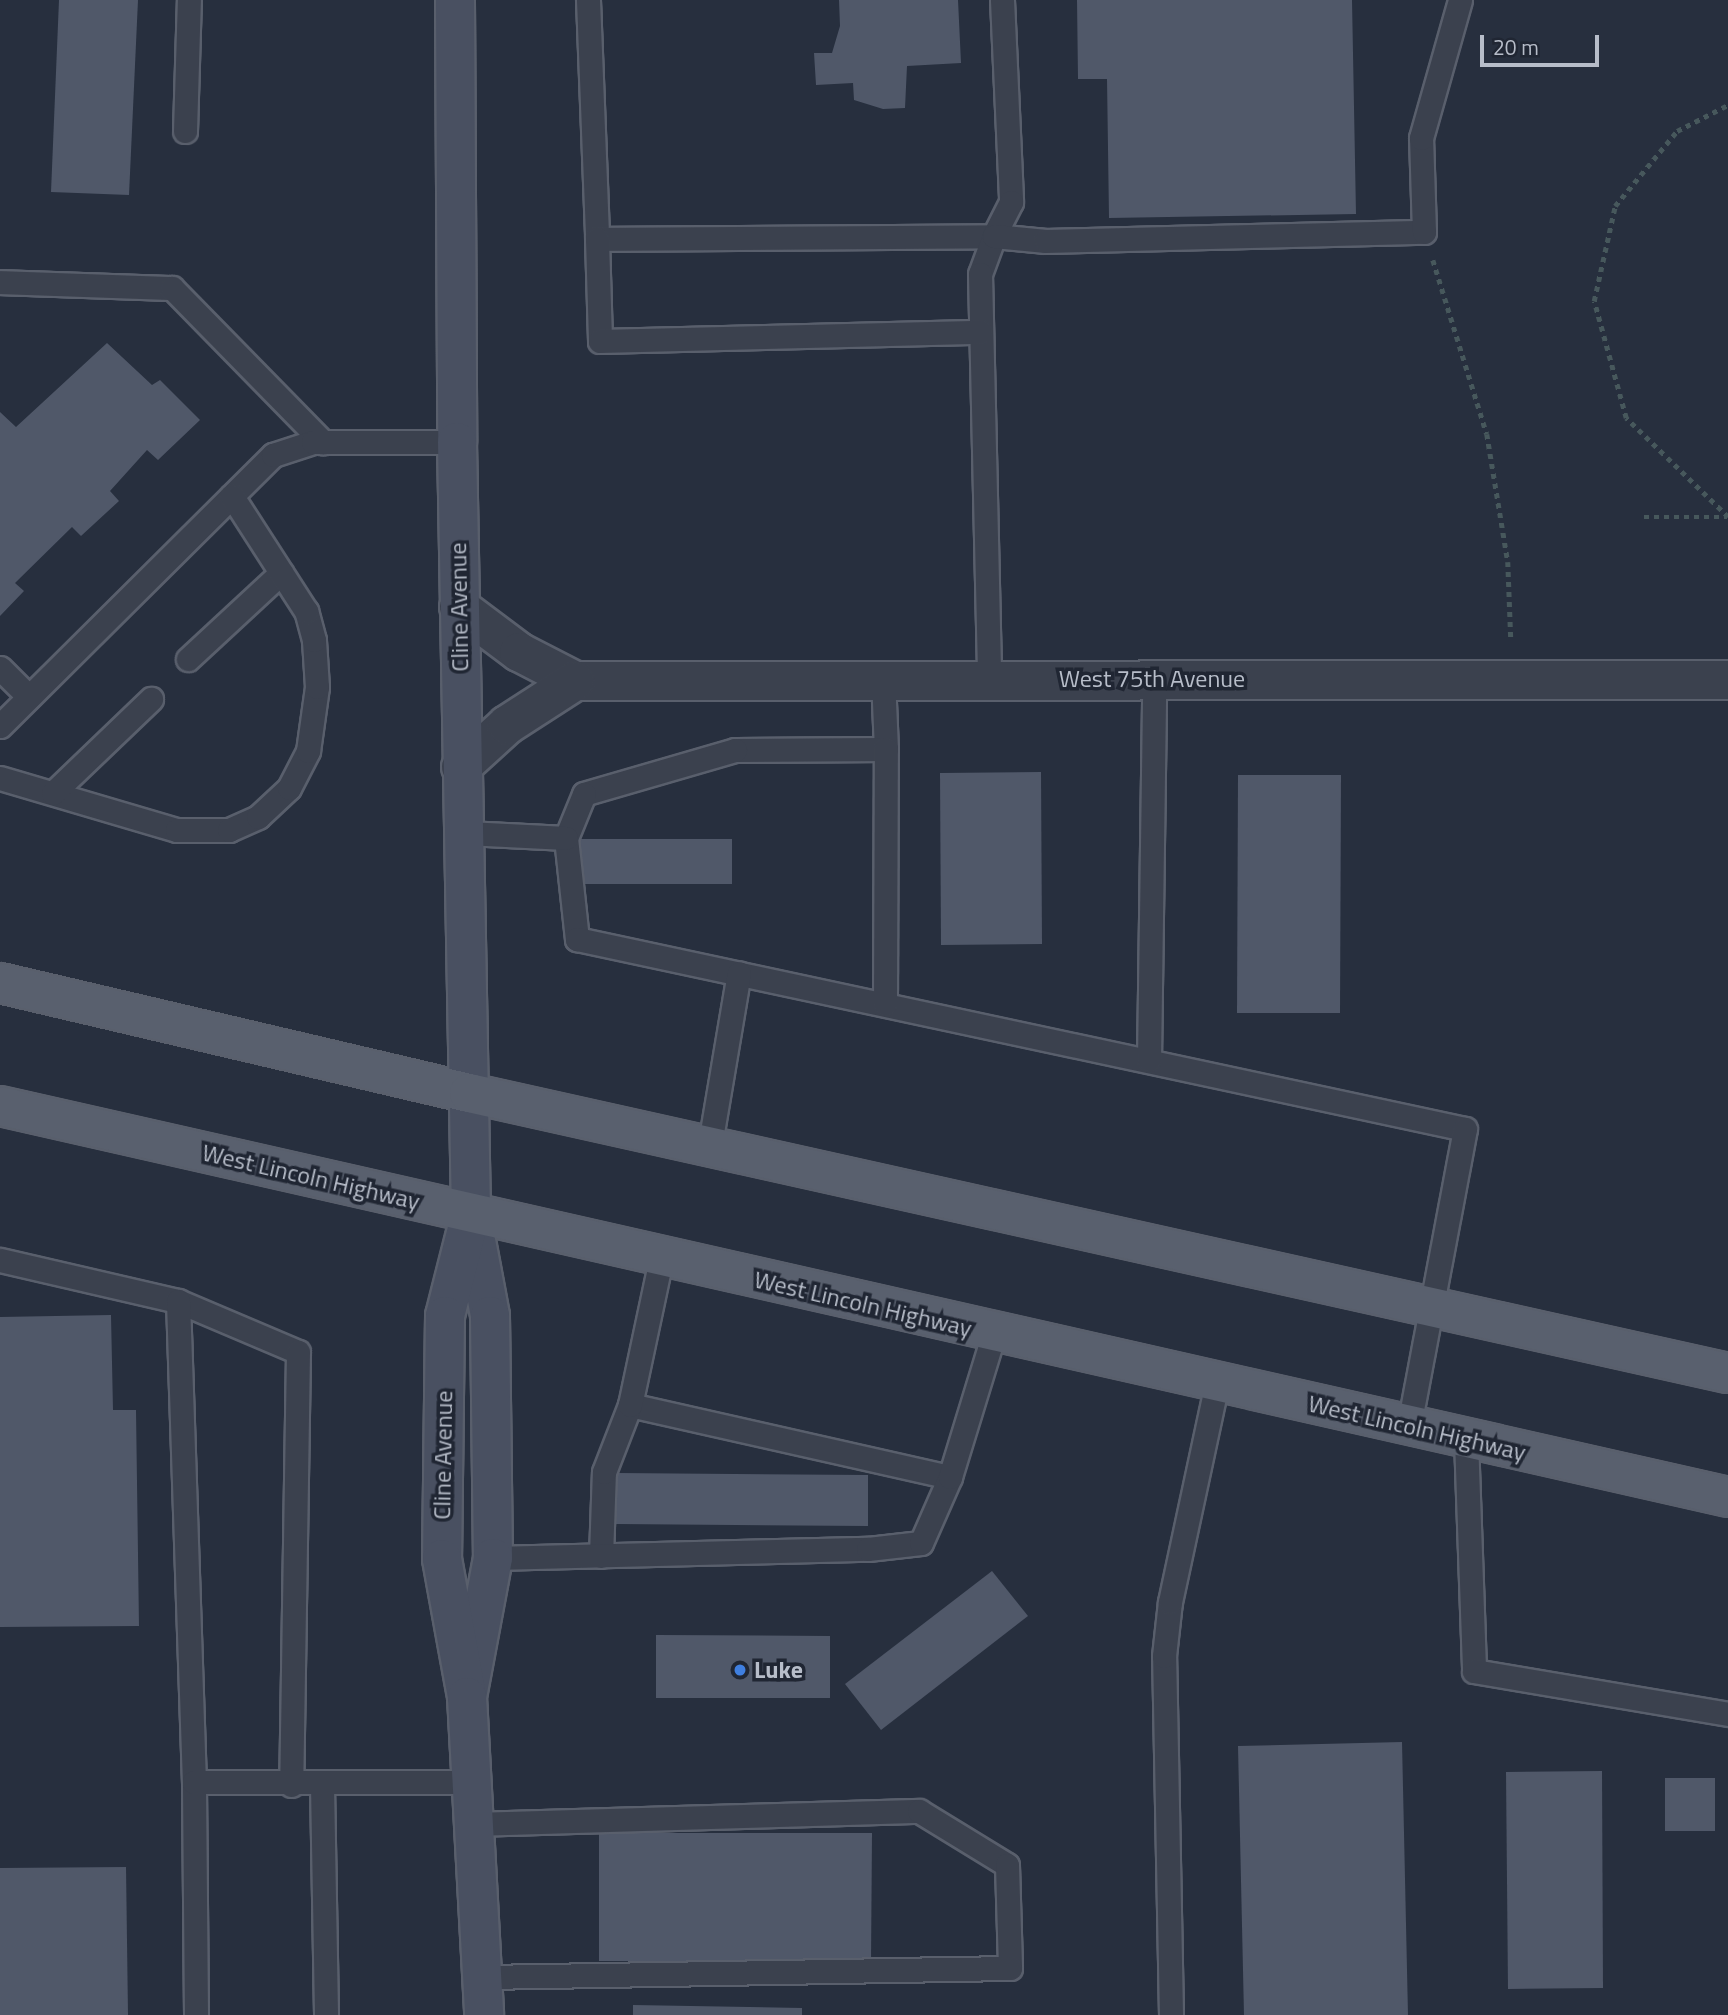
<!DOCTYPE html>
<html>
<head>
<meta charset="utf-8">
<style>
	body { margin:0 }
	#map { position:relative; width:1728px; height:2015px; overflow:hidden; background:#272f3e; font-family:"Titillium Web",sans-serif }
	div>[style] { position:absolute }
	.building>* { inset:0; background:#505869 }
	.path>* { height:4.5px; margin-top:-2.25px; transform-origin:0; background:repeating-linear-gradient(90deg,#47585c 0 5px,transparent 0 10px) }
	.roads { filter:drop-shadow(2px 0 #595f6c) drop-shadow(-2px 0 #595f6c) drop-shadow(0 2px #595f6c) drop-shadow(0 -2px #595f6c) }
	.lane>* { height:23px; margin:-11.5px; padding:0 11.5px; transform-origin:11.5px; border-radius:11.5px; background:#3b414e }
	.street>* { height:38px; margin:-19px; padding:0 19px; transform-origin:19px; border-radius:19px; background:#3b414e }
	.secondary>* { height:38px; margin:-19px; padding:0 19px; transform-origin:19px; border-radius:19px; background:#495061 }
	.primary>* { height:38px; margin:-19px; padding:0 19px; transform-origin:19px; border-radius:19px; background:#59606e }
	.dots>* { width:19px; height:19px; translate:-50% -50%; box-sizing:border-box; border:4px solid #202633; border-radius:50% }
	span { translate:-50% -50%; white-space:nowrap; text-align:center; line-height:1.15; -webkit-text-stroke:7px #202633; paint-order:stroke }
	.street-label { font-size:24px; color:#b7bdc9 }
	.poi-label { font-size:24px; color:#b7bdc9; font-weight:700 }
	.left { translate:0 -50%; text-align:left }
	.scale { position:absolute; left:1480px; top:35px; width:119px; height:32px; box-sizing:border-box; border:4px solid #b7bdc9; border-top:0; padding-left:9px; font-size:21px; line-height:24px; white-space:nowrap; color:#b7bdc9; -webkit-text-stroke:5px #202633; paint-order:stroke }
</style>
</head>
<body>
<div id="map">
	<div class="building">
		<div style="clip-path:polygon(59px 0,138px 0,129px 195px,51px 192px)"></div>
		<div style="clip-path:polygon(839px 0,958px 0,961px 63px,907px 66px,905px 108px,883px 109px,854px 100px,853px 83px,816px 85px,814px 53px,832px 53px,840px 26px)"></div>
		<div style="clip-path:polygon(1077px 0,1352px 0,1356px 214px,1109px 218px,1107px 79px,1078px 79px)"></div>
		<div style="clip-path:polygon(107px 343px,152px 385px,160px 380px,200px 420px,158px 460px,147px 450px,110px 491px,119px 501px,81px 536px,72px 527px,15px 583px,24px 591px,0 616px,0 412px,16px 427px)"></div>
		<div style="clip-path:polygon(1041px 772px,1042px 944px,941px 945px,940px 773px)"></div>
		<div style="clip-path:polygon(1238px 775px,1341px 775px,1340px 1013px,1237px 1013px)"></div>
		<div style="clip-path:polygon(578px 839px,732px 839px,732px 884px,578px 884px)"></div>
		<div style="clip-path:polygon(111px 1315px,113px 1410px,136px 1410px,139px 1626px,0 1627px,0 1317px)"></div>
		<div style="clip-path:polygon(617px 1473px,868px 1475px,868px 1526px,616px 1524px)"></div>
		<div style="clip-path:polygon(992px 1571px,1028px 1616px,881px 1730px,845px 1684px)"></div>
		<div style="clip-path:polygon(656px 1635px,830px 1636px,830px 1698px,656px 1698px)"></div>
		<div style="clip-path:polygon(1402px 1742px,1408px 2015px,1244px 2015px,1238px 1746px)"></div>
		<div style="clip-path:polygon(1602px 1771px,1603px 1988px,1508px 1989px,1506px 1772px)"></div>
		<div style="clip-path:polygon(1665px 1778px,1715px 1778px,1715px 1831px,1665px 1831px)"></div>
		<div style="clip-path:polygon(599px 1833px,872px 1833px,871px 1962px,599px 1961px)"></div>
		<div style="clip-path:polygon(126px 1867px,128px 2015px,0 2015px,0 1868px)"></div>
		<div style="clip-path:polygon(633px 2005px,802px 2008px,802px 2015px,633px 2015px)"></div>
	</div>
	<div class="path">
		<div style="left:1433px;top:260px;width:182px;rotate:72.8deg"></div>
		<div style="left:1487px;top:434px;width:130px;rotate:80.7deg"></div>
		<div style="left:1508px;top:562px;width:78px;rotate:87.8deg"></div>
		<div style="left:1644px;top:517px;width:83px"></div>
		<div style="left:1728px;top:517px;width:142px;rotate:-135.9deg"></div>
		<div style="left:1626px;top:418px;width:121px;rotate:-105.3deg"></div>
		<div style="left:1594px;top:301px;width:97px;rotate:-77.5deg"></div>
		<div style="left:1615px;top:206px;width:97px;rotate:-50.4deg"></div>
		<div style="left:1677px;top:131px;width:57px;rotate:-27deg"></div>
	</div>
	<div class="roads">
		<div class="lane">
			<div style="left:588px;top:0;width:239px;rotate:87.8deg"></div>
			<div style="left:597px;top:239px;width:397px;rotate:-0.4deg"></div>
			<div style="left:994px;top:236px;width:40px;rotate:110.2deg"></div>
			<div style="left:980px;top:274px;width:404px;rotate:88.7deg"></div>
			<div style="left:1002px;top:0;width:202px;rotate:87.4deg"></div>
			<div style="left:1011px;top:202px;width:38px;rotate:117deg"></div>
			<div style="left:994px;top:236px;width:52px;rotate:5.5deg"></div>
			<div style="left:1046px;top:241px;width:378px;rotate:-1.4deg"></div>
			<div style="left:1424px;top:232px;width:94px;rotate:-91.8deg"></div>
			<div style="left:1421px;top:138px;width:143px;rotate:-74.2deg"></div>
			<div style="left:185px;top:131px;width:131px;rotate:-88.3deg"></div>
			<div style="left:597px;top:239px;width:102px;rotate:88.3deg"></div>
			<div style="left:600px;top:341px;width:381px;rotate:-1.4deg"></div>
			<div style="left:0;top:282px;width:172px;rotate:2deg"></div>
			<div style="left:172px;top:288px;width:216px;rotate:45.6deg"></div>
			<div style="left:188px;top:659px;width:127px;rotate:-42.8deg"></div>
			<div style="left:0;top:668px;width:41px;rotate:45deg"></div>
			<div style="left:883px;top:678px;width:71px;rotate:87.6deg"></div>
			<div style="left:886px;top:749px;width:151px;rotate:179.6deg"></div>
			<div style="left:735px;top:750px;width:157px;rotate:163.8deg"></div>
			<div style="left:584px;top:794px;width:48px;rotate:112.2deg"></div>
			<div style="left:566px;top:838px;width:102px;rotate:83.8deg"></div>
			<div style="left:577px;top:939px;width:908px;rotate:12.08deg"></div>
			<div style="left:1465px;top:1129px;width:302px;rotate:100.7deg"></div>
			<div style="left:0;top:726px;width:385px;rotate:-44.8deg"></div>
			<div style="left:273px;top:455px;width:42px;rotate:-18deg"></div>
			<div style="left:313px;top:442px;width:144px"></div>
			<div style="left:0;top:778px;width:184px;rotate:16.4deg"></div>
			<div style="left:177px;top:830px;width:52px"></div>
			<div style="left:229px;top:830px;width:32px;rotate:-24deg"></div>
			<div style="left:258px;top:817px;width:42px;rotate:-43.1deg"></div>
			<div style="left:289px;top:788px;width:42px;rotate:-62.8deg"></div>
			<div style="left:308px;top:751px;width:65px;rotate:-82deg"></div>
			<div style="left:317px;top:687px;width:47px;rotate:-93.7deg"></div>
			<div style="left:314px;top:640px;width:30px;rotate:-105deg"></div>
			<div style="left:306px;top:611px;width:137px;rotate:-122.8deg"></div>
			<div style="left:53px;top:793px;width:136px;rotate:-43.8deg"></div>
			<div style="left:466px;top:833px;width:100px;rotate:2.9deg"></div>
			<div style="left:885px;top:1004px;width:255px;rotate:-89.8deg"></div>
			<div style="left:1149px;top:1060px;width:381px;rotate:-89.2deg"></div>
			<div style="left:710px;top:1144px;width:173px;rotate:-80.4deg"></div>
			<div style="left:0;top:1260px;width:183px;rotate:13deg"></div>
			<div style="left:178px;top:1301px;width:130px;rotate:23deg"></div>
			<div style="left:298px;top:1352px;width:433px;rotate:90.9deg"></div>
			<div style="left:178px;top:1301px;width:481px;rotate:88.1deg"></div>
			<div style="left:630px;top:1405px;width:328px;rotate:12.7deg"></div>
			<div style="left:1466px;top:1439px;width:232px;rotate:88deg"></div>
			<div style="left:1474px;top:1671px;width:258px;rotate:9.6deg"></div>
			<div style="left:601px;top:1556px;width:84px;rotate:-88deg"></div>
			<div style="left:604px;top:1472px;width:72px;rotate:-68.8deg"></div>
			<div style="left:630px;top:1405px;width:149px;rotate:-78deg"></div>
			<div style="left:493px;top:1558px;width:375px;rotate:-1.4deg"></div>
			<div style="left:868px;top:1549px;width:53px;rotate:-6.5deg"></div>
			<div style="left:921px;top:1543px;width:72px;rotate:-66.3deg"></div>
			<div style="left:950px;top:1477px;width:151px;rotate:-73deg"></div>
			<div style="left:322px;top:1784px;width:231px;rotate:89deg"></div>
			<div style="left:476px;top:1824px;width:443px;rotate:-1.7deg"></div>
			<div style="left:919px;top:1811px;width:103px;rotate:31.5deg"></div>
			<div style="left:1007px;top:1865px;width:103px;rotate:88.3deg"></div>
			<div style="left:1010px;top:1968px;width:527px;rotate:179.02deg"></div>
			<div style="left:196px;top:2015px;width:233px;rotate:-90.5deg"></div>
			<div style="left:194px;top:1782px;width:278px"></div>
			<div style="left:1171px;top:2015px;width:359px;rotate:-91.1deg"></div>
			<div style="left:1164px;top:1656px;width:54px;rotate:-83.7deg"></div>
			<div style="left:1170px;top:1602px;width:224px;rotate:-77.9deg"></div>
		</div>
		<div class="street">
			<div style="left:459px;top:607px;width:75px;rotate:36.9deg"></div>
			<div style="left:519px;top:652px;width:63px;rotate:27.4deg"></div>
			<div style="left:575px;top:681px;width:1153px;rotate:-0.05deg"></div>
			<div style="left:461px;top:767px;width:62px;rotate:-42.4deg"></div>
			<div style="left:507px;top:725px;width:81px;rotate:-32.9deg"></div>
		</div>
		<div class="secondary">
			<div style="left:455px;top:0;width:442px;rotate:89.7deg"></div>
			<div style="left:457px;top:442px;width:772px;rotate:88.96deg"></div>
			<div style="left:471px;top:1214px;width:104px;rotate:79.4deg"></div>
			<div style="left:490px;top:1316px;width:242px;rotate:89.3deg"></div>
			<div style="left:493px;top:1558px;width:141px;rotate:100.6deg"></div>
			<div style="left:468px;top:1225px;width:94px;rotate:104.2deg"></div>
			<div style="left:445px;top:1316px;width:243px;rotate:90.7deg"></div>
			<div style="left:442px;top:1559px;width:140px;rotate:79.7deg"></div>
			<div style="left:467px;top:1697px;width:318px;rotate:86.9deg"></div>
		</div>
		<div class="primary">
			<div style="left:0;top:983px;width:482px;rotate:13.2deg"></div>
			<div style="left:469px;top:1093px;width:1290px;rotate:12.54deg"></div>
			<div style="left:0;top:1106px;width:1772px;rotate:12.75deg"></div>
		</div>
	</div>
	<div class="dots">
		<div style="left:740px;top:1670px;background:#3f7fe0"></div>
	</div>
	<div class="street-label">
		<span style="left:459px;top:607px;rotate:-91deg">Cline Avenue</span>
		<span style="left:1152px;top:679px">West 75th Avenue</span>
		<span style="left:311px;top:1177px;rotate:13deg">West Lincoln Highway</span>
		<span style="left:863px;top:1304px;rotate:13deg">West Lincoln Highway</span>
		<span style="left:1417px;top:1428px;rotate:13deg">West Lincoln Highway</span>
		<span style="left:443px;top:1455px;rotate:-89deg">Cline Avenue</span>
	</div>
	<div class="poi-label">
		<span class="left" style="left:754px;top:1670px">Luke</span>
	</div>
	<div class="scale">20 m</div>
</div>
</body>
</html>
